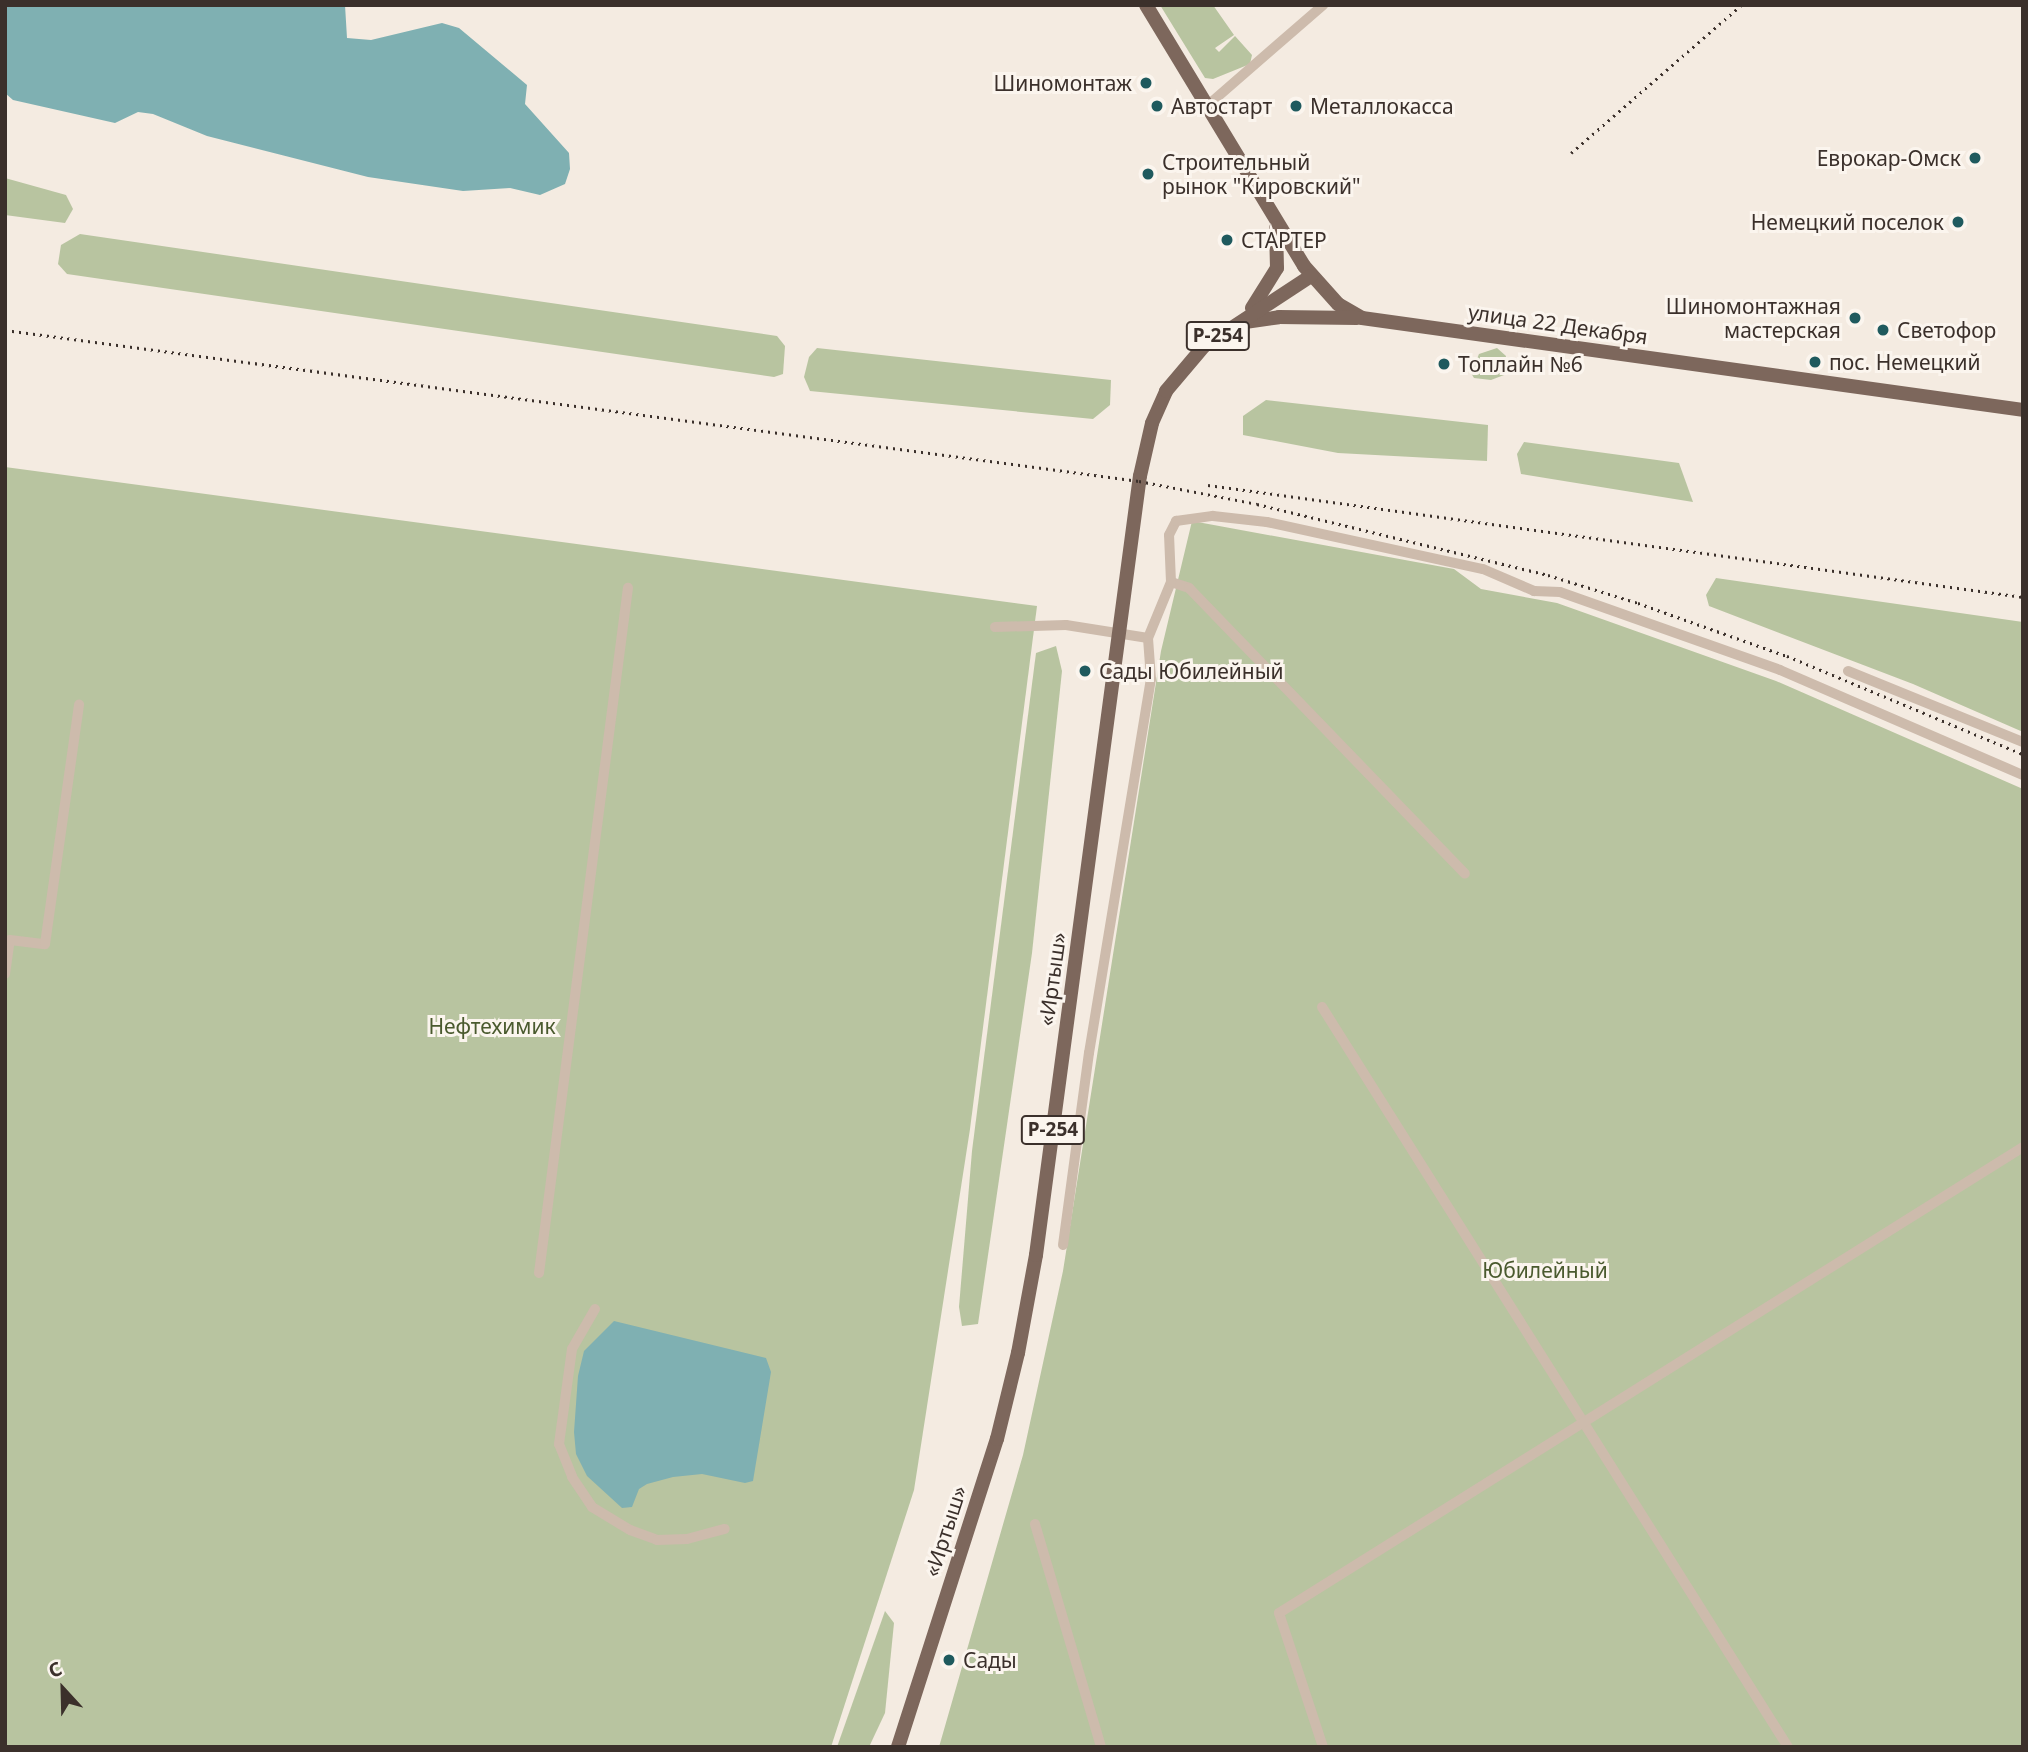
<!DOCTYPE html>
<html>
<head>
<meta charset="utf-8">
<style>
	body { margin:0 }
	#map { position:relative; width:2028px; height:1752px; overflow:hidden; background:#f4ebe1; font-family:"Noto Sans",sans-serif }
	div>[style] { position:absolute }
	.green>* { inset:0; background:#b8c4a0 }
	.water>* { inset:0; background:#7fb0b2 }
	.minor>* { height:10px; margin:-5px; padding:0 5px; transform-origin:5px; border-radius:5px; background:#cdbbac }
	.major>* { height:14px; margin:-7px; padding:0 7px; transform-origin:7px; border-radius:7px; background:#7d675c }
	.rail>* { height:2.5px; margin-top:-1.25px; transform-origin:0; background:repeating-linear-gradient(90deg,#3b302b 0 2px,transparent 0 7px) }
	.dots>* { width:19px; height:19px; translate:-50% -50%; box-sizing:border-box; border:4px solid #fbf5ee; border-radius:50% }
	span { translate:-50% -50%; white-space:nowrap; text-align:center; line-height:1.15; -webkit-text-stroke:6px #fbf5ee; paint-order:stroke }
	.shield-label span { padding:2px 5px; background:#fbf5ee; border:2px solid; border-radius:5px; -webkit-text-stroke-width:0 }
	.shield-label { font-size:19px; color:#3b302b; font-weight:700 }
	.poi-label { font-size:21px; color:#3b302b }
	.right { translate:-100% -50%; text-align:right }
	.left { translate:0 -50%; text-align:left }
	.street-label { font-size:21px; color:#3b302b }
	.park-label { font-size:21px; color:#4a5a2e }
	.frame { position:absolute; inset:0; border:7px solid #3b302b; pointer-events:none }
	.north { position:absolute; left:28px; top:1654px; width:70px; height:70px; -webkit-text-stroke:5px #fbf5ee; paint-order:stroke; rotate:338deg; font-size:19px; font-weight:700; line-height:28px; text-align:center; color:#3b302b }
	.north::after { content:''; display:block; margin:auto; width:24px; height:32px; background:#3b302b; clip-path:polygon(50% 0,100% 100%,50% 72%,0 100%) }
</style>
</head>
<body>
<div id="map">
	<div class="green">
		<div style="clip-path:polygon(1160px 5px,1213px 5px,1234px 35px,1215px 48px,1219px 52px,1235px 36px,1252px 55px,1250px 64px,1213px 79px,1205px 78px)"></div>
		<div style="clip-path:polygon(5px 178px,66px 195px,73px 209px,65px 223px,5px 215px)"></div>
		<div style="clip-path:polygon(80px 234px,777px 336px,785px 346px,783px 374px,774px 377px,67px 274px,58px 264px,61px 245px)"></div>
		<div style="clip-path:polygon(817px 348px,1111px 380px,1110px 405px,1093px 419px,810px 391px,804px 377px,809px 357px)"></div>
		<div style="clip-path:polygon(1497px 348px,1506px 356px,1504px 375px,1491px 380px,1474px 378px,1471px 373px,1479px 354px)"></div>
		<div style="clip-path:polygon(1266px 400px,1488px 425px,1487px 461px,1338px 453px,1243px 435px,1243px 416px)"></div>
		<div style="clip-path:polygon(1524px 442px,1679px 463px,1693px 502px,1521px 474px,1517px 454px)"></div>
		<div style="clip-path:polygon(5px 467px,1037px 606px,970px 1129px,914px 1490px,831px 1747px,5px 1747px)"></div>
		<div style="clip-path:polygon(1192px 521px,1454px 569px,1481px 589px,1557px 603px,1776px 681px,2023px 789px,2023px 1747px,939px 1747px,1023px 1455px,1063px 1271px,1161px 651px)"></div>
		<div style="clip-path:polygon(1716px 578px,2023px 622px,2023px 732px,1913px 684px,1709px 606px,1706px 595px)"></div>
		<div style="clip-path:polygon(1056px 646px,1062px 671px,1032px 953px,978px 1324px,962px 1326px,959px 1307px,972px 1151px,1036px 653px)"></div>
		<div style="clip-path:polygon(885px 1611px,894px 1623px,885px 1713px,869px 1747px,837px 1747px)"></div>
	</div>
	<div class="water">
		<div style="clip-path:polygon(5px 5px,345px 5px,347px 38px,371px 40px,442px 23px,459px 28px,527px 85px,525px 104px,569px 153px,570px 169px,565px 184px,540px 195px,510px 188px,463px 191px,368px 177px,207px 136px,153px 114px,138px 112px,115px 123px,13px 100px,5px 93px)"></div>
		<div style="clip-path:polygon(614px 1321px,766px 1358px,771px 1372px,753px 1481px,745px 1483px,702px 1474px,673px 1477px,647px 1484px,639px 1489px,632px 1507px,622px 1508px,587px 1476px,576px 1454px,574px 1432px,578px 1376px,584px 1351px)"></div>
	</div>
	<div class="minor">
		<div style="left:1207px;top:106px;width:154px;rotate:-41deg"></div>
		<div style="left:1171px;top:582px;width:19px;rotate:18deg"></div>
		<div style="left:1189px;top:588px;width:397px;rotate:46deg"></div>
		<div style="left:995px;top:627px;width:71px;rotate:-1.6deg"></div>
		<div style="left:1066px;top:625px;width:83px;rotate:9deg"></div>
		<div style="left:1848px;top:671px;width:189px;rotate:22.1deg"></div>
		<div style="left:5px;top:974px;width:34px;rotate:-82deg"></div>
		<div style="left:10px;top:940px;width:35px;rotate:7deg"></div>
		<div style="left:45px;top:944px;width:242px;rotate:-81.9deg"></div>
		<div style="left:1322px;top:1007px;width:875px;rotate:57.8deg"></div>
		<div style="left:1063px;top:1245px;width:194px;rotate:-82.3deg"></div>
		<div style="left:1089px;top:1053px;width:379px;rotate:-80.6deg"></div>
		<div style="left:1151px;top:679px;width:41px;rotate:-94.2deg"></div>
		<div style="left:1148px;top:638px;width:61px;rotate:-67.7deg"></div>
		<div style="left:1171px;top:582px;width:47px;rotate:-92.4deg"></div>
		<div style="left:1169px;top:535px;width:16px;rotate:-63deg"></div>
		<div style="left:1176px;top:521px;width:37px;rotate:-8deg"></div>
		<div style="left:1213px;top:516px;width:54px;rotate:6.3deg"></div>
		<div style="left:1267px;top:522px;width:221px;rotate:12.3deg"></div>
		<div style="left:1483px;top:569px;width:56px;rotate:23.3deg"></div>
		<div style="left:1534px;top:591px;width:26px;rotate:2deg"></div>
		<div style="left:1560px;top:592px;width:233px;rotate:19.5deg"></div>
		<div style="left:1780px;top:670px;width:265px;rotate:23.4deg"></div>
		<div style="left:539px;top:1273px;width:691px;rotate:-82.6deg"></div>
		<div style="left:595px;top:1309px;width:46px;rotate:119.9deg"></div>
		<div style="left:572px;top:1349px;width:96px;rotate:97.8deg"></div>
		<div style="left:559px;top:1444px;width:35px;rotate:68deg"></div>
		<div style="left:572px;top:1477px;width:36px;rotate:56deg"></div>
		<div style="left:592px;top:1507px;width:44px;rotate:31.2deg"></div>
		<div style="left:630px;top:1530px;width:29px;rotate:20deg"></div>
		<div style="left:657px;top:1540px;width:30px;rotate:-2deg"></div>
		<div style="left:687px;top:1539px;width:39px;rotate:-15deg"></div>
		<div style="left:1035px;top:1524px;width:233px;rotate:73.5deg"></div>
		<div style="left:1323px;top:1747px;width:141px;rotate:-108.2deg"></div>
		<div style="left:1279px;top:1613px;width:878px;rotate:-32.06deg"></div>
	</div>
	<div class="major">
		<div style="left:1146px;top:5px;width:305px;rotate:58.8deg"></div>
		<div style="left:1304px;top:266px;width:51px;rotate:48.2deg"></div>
		<div style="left:1338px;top:304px;width:28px;rotate:30deg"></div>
		<div style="left:1362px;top:318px;width:667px;rotate:7.92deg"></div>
		<div style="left:1252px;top:308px;width:47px;rotate:-58deg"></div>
		<div style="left:1277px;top:268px;width:40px;rotate:-91.4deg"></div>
		<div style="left:1245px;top:322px;width:34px;rotate:-8deg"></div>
		<div style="left:1279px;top:317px;width:78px;rotate:0.7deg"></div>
		<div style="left:898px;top:1747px;width:324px;rotate:-72.2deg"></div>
		<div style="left:997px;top:1439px;width:89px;rotate:-76.3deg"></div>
		<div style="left:1018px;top:1353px;width:100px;rotate:-79.6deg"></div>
		<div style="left:1036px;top:1255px;width:786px;rotate:-82.4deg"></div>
		<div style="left:1140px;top:476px;width:54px;rotate:-77.2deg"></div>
		<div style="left:1152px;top:423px;width:35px;rotate:-66deg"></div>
		<div style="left:1166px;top:391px;width:59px;rotate:-49.8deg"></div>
		<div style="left:1204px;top:346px;width:128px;rotate:-33.2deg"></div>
	</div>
	<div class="rail">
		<div style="left:1571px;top:153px;width:225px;rotate:-41deg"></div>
		<div style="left:5px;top:330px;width:1144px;rotate:7.58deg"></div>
		<div style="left:1139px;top:481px;width:120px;rotate:11deg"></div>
		<div style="left:1257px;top:504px;width:300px;rotate:13.7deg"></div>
		<div style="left:1548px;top:575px;width:94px;rotate:17.3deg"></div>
		<div style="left:1638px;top:603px;width:158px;rotate:19.6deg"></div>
		<div style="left:1787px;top:656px;width:256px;rotate:22.6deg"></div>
		<div style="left:1208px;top:485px;width:823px;rotate:7.82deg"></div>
	</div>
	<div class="dots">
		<div style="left:1146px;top:83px;background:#1f5a5e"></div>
		<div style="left:1157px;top:106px;background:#1f5a5e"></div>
		<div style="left:1296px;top:106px;background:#1f5a5e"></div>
		<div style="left:1975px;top:158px;background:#1f5a5e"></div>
		<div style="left:1148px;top:174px;background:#1f5a5e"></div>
		<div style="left:1958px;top:222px;background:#1f5a5e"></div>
		<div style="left:1227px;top:240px;background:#1f5a5e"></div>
		<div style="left:1855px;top:318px;background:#1f5a5e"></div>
		<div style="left:1883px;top:330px;background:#1f5a5e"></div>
		<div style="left:1815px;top:362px;background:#1f5a5e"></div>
		<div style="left:1444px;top:364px;background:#1f5a5e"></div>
		<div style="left:1085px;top:671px;background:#1f5a5e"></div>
		<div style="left:949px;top:1660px;background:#1f5a5e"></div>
	</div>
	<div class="shield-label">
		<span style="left:1218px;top:336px">Р-254</span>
		<span style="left:1053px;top:1130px">Р-254</span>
	</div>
	<div class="poi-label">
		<span class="right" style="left:1132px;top:83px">Шиномонтаж</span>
		<span class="left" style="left:1171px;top:106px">Автостарт</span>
		<span class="left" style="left:1310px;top:106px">Металлокасса</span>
		<span class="right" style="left:1961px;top:158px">Еврокар-Омск</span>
		<span class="left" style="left:1162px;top:174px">Строительный<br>рынок "Кировский"</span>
		<span class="right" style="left:1944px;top:222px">Немецкий поселок</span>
		<span class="left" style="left:1241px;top:240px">СТАРТЕР</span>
		<span class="right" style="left:1841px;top:318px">Шиномонтажная<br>мастерская</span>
		<span class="left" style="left:1897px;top:330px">Светофор</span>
		<span class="left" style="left:1829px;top:362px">пос. Немецкий</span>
		<span class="left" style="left:1458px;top:364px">Топлайн №6</span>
		<span class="left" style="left:1099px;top:671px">Сады Юбилейный</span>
		<span class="left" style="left:963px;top:1660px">Сады</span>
	</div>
	<div class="street-label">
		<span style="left:1558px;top:324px;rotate:8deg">улица 22 Декабря</span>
		<span style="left:1052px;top:979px;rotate:-82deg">«Иртыш»</span>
		<span style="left:945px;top:1531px;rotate:-72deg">«Иртыш»</span>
	</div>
	<div class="park-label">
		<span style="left:492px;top:1026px">Нефтехимик</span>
		<span style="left:1545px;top:1270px">Юбилейный</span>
	</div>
	<div class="frame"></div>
	<div class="north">С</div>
</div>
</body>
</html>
